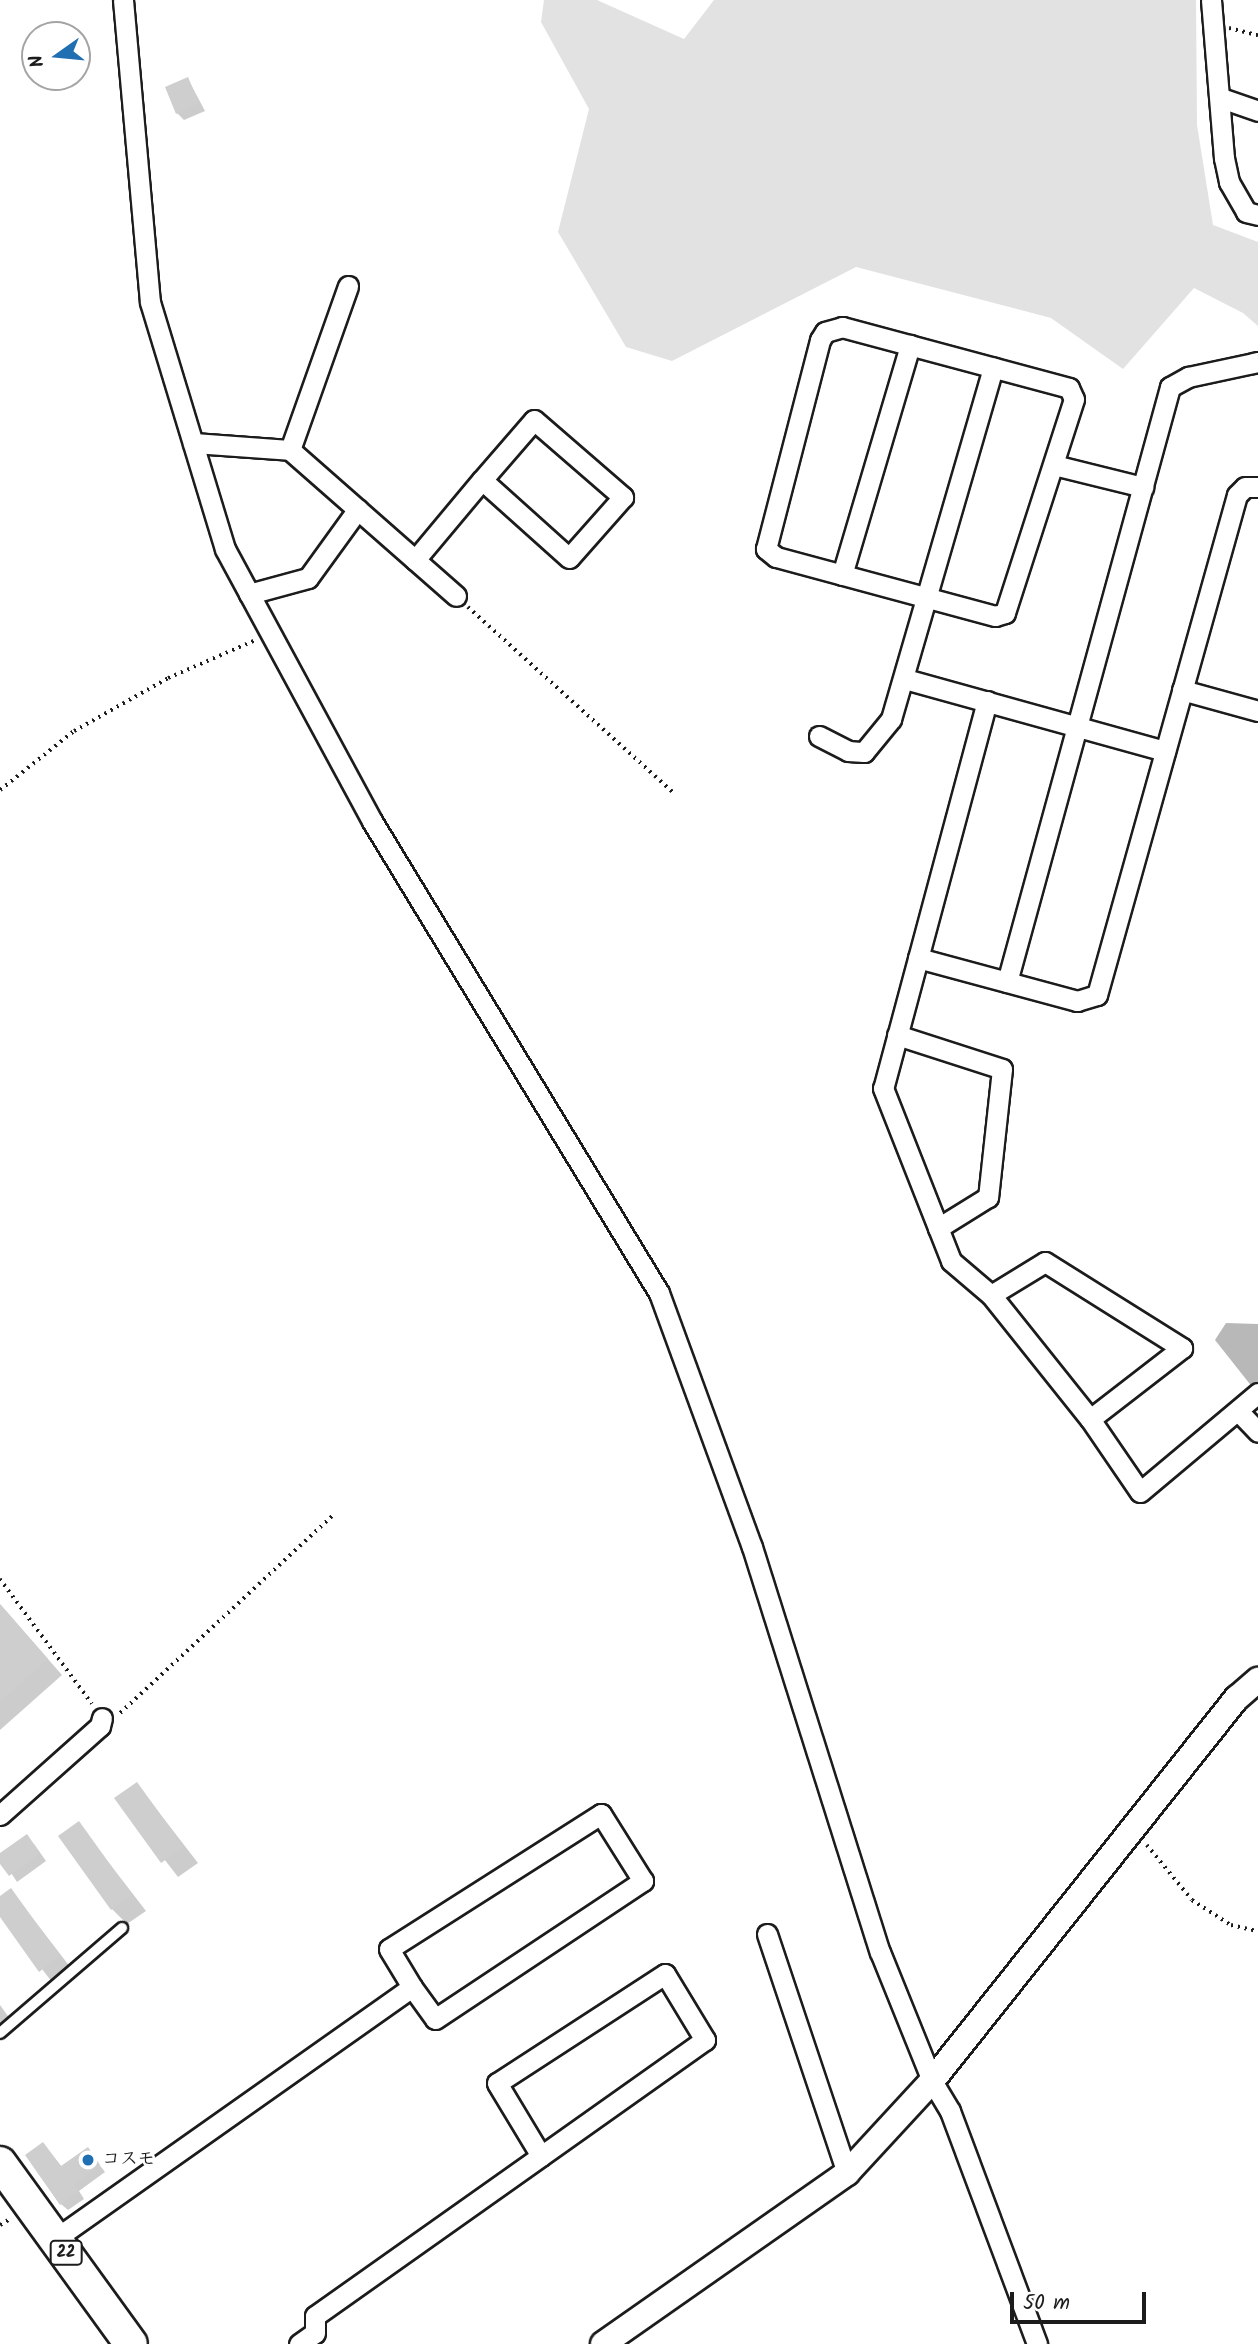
<!DOCTYPE html>
<html>
<head>
<meta charset="utf-8">
<style>
	body { margin:0 }
	#map { position:relative; width:1258px; height:2344px; overflow:hidden; background:#fff; font-family:Kalam,"Klee One",sans-serif }
	div>[style] { position:absolute }
	.green>* { inset:0; background:#e2e2e2 }
	.water>* { inset:0; background:#b8b8b8 }
	.shadow>* { inset:0; background:#0003 }
	.building>* { inset:0; background:#cecece }
	.path>* { height:3.5px; margin-top:-1.75px; transform-origin:0; background:repeating-linear-gradient(90deg,#1c1c1c 0 2px,transparent 0 7px) }
	.roads { filter:drop-shadow(2px 0 #1c1c1c) drop-shadow(-2px 0 #1c1c1c) drop-shadow(0 2px #1c1c1c) drop-shadow(0 -2px #1c1c1c) }
	.service>* { height:10px; margin:-5px; padding:0 5px; transform-origin:5px; border-radius:5px; background:#fff }
	.minor>* { height:19px; margin:-9.5px; padding:0 9.5px; transform-origin:9.5px; border-radius:9.5px; background:#fff }
	.tertiary>* { height:24px; margin:-12px; padding:0 12px; transform-origin:12px; border-radius:12px; background:#fff }
	.primary>* { height:32px; margin:-16px; padding:0 16px; transform-origin:16px; border-radius:16px; background:#fff }
	.dots>* { width:19px; height:19px; translate:-50% -50%; box-sizing:border-box; border:4px solid #fff; border-radius:50% }
	span { translate:-50% -50%; white-space:nowrap; text-align:center; line-height:1.15; -webkit-text-stroke:5px #fff; paint-order:stroke }
	.shield-label span { padding:2px 5px; background:#fff; border:2px solid; border-radius:5px; -webkit-text-stroke-width:0 }
	.shield-label { font-size:16px; color:#1c1c1c; font-weight:700 }
	.poi-label { font-size:18px; color:#1c1c1c; font-weight:700 }
	.left { translate:0 -50%; text-align:left }
	.north { position:absolute; left:21px; top:21px; width:70px; height:70px; box-sizing:border-box; background:#fff; border:2px solid #a4a4a4; border-radius:50%; rotate:255deg; font-size:19px; font-weight:700; line-height:28px; text-align:center; color:#1c1c1c }
	.north::after { content:''; display:block; margin:auto; width:24px; height:32px; background:#1f6fb2; clip-path:polygon(50% 0,100% 100%,50% 72%,0 100%) }
	.scale { position:absolute; left:1010px; top:2292px; width:136px; height:32px; box-sizing:border-box; border:4px solid #1c1c1c; border-top:0; padding-left:9px; font-size:21px; line-height:24px; white-space:nowrap; color:#1c1c1c; -webkit-text-stroke:5px #fff; paint-order:stroke }
</style>
</head>
<body>
<div id="map">
	<div class="green">
		<div style="clip-path:polygon(544px 0,597px 0,684px 39px,714px 0,1196px 0,1197px 125px,1213px 225px,1258px 242px,1258px 326px,1243px 313px,1194px 288px,1123px 369px,1051px 318px,856px 267px,672px 361px,626px 347px,558px 232px,589px 109px,541px 22px)"></div>
	</div>
	<div class="water">
		<div style="clip-path:polygon(1226px 1323px,1258px 1324px,1258px 1384px,1253px 1388px,1215px 1340px)"></div>
	</div>
	<div class="shadow">
		<div style="clip-path:polygon(188px 79px,205px 111px,184px 120px,177px 113px)"></div>
		<div style="clip-path:polygon(0 1604px,62px 1675px,0 1730px)"></div>
		<div style="clip-path:polygon(137px 1784px,198px 1863px,178px 1877px,117px 1798px)"></div>
		<div style="clip-path:polygon(79px 1824px,146px 1911px,127px 1924px,112px 1909px)"></div>
		<div style="clip-path:polygon(34px 1844px,46px 1861px,17px 1882px,0 1856px)"></div>
		<div style="clip-path:polygon(11px 1890px,74px 1972px,55px 1986px,0 1914px,0 1898px)"></div>
		<div style="clip-path:polygon(0 2005px,13px 2023px,0 2033px)"></div>
		<div style="clip-path:polygon(43px 2144px,62px 2167px,87px 2149px,105px 2172px,79px 2191px,84px 2199px,68px 2210px,61px 2204px)"></div>
	</div>
	<div class="building">
		<div style="clip-path:polygon(188px 77px,199px 103px,176px 114px,165px 87px)"></div>
		<div style="clip-path:polygon(0 1604px,48px 1659px,0 1702px)"></div>
		<div style="clip-path:polygon(137px 1782px,184px 1847px,161px 1863px,114px 1798px)"></div>
		<div style="clip-path:polygon(79px 1821px,132px 1895px,111px 1910px,58px 1836px)"></div>
		<div style="clip-path:polygon(27px 1834px,40px 1853px,9px 1876px,0 1864px,0 1853px)"></div>
		<div style="clip-path:polygon(11px 1888px,60px 1956px,39px 1972px,0 1917px,0 1896px)"></div>
		<div style="clip-path:polygon(43px 2142px,61px 2166px,88px 2147px,100px 2165px,74px 2184px,79px 2191px,60px 2205px,25px 2155px)"></div>
	</div>
	<div class="path">
		<div style="left:1229px;top:28px;width:30px;rotate:14deg"></div>
		<div style="left:468px;top:607px;width:276px;rotate:42.1deg"></div>
		<div style="left:0;top:790px;width:95px;rotate:-38.6deg"></div>
		<div style="left:74px;top:731px;width:108px;rotate:-29.4deg"></div>
		<div style="left:168px;top:678px;width:96px;rotate:-23.4deg"></div>
		<div style="left:0;top:1579px;width:155px;rotate:53.6deg"></div>
		<div style="left:120px;top:1713px;width:291px;rotate:-42.9deg"></div>
		<div style="left:1147px;top:1845px;width:71px;rotate:50.7deg"></div>
		<div style="left:1192px;top:1900px;width:46px;rotate:32.7deg"></div>
		<div style="left:1231px;top:1925px;width:28px;rotate:13deg"></div>
		<div style="left:0;top:2225px;width:12px;rotate:-31deg"></div>
	</div>
	<div class="roads">
		<div class="service">
			<div style="left:0;top:2033px;width:161px;rotate:-40.7deg"></div>
		</div>
		<div class="minor">
			<div style="left:123px;top:0;width:303px;rotate:84.9deg"></div>
			<div style="left:150px;top:302px;width:258px;rotate:73.1deg"></div>
			<div style="left:225px;top:549px;width:309px;rotate:61.6deg"></div>
			<div style="left:372px;top:821px;width:552px;rotate:58.7deg"></div>
			<div style="left:659px;top:1293px;width:270px;rotate:69.9deg"></div>
			<div style="left:752px;top:1547px;width:425px;rotate:72.5deg"></div>
			<div style="left:880px;top:1952px;width:139px;rotate:68deg"></div>
			<div style="left:932px;top:2081px;width:35px;rotate:59deg"></div>
			<div style="left:950px;top:2111px;width:249px;rotate:69.5deg"></div>
			<div style="left:1211px;top:0;width:159px;rotate:85.3deg"></div>
			<div style="left:1224px;top:158px;width:25px;rotate:78deg"></div>
			<div style="left:1229px;top:182px;width:34px;rotate:60deg"></div>
			<div style="left:1246px;top:212px;width:12px;rotate:14deg"></div>
			<div style="left:1221px;top:98px;width:39px;rotate:19deg"></div>
			<div style="left:842px;top:327px;width:235px;rotate:15deg"></div>
			<div style="left:1069px;top:388px;width:12px;rotate:66deg"></div>
			<div style="left:1074px;top:399px;width:225px;rotate:107.9deg"></div>
			<div style="left:1005px;top:613px;width:10px;rotate:163deg"></div>
			<div style="left:995px;top:616px;width:227px;rotate:-164.9deg"></div>
			<div style="left:776px;top:557px;width:13px;rotate:-141deg"></div>
			<div style="left:766px;top:549px;width:216px;rotate:-75.5deg"></div>
			<div style="left:820px;top:340px;width:9px;rotate:-58deg"></div>
			<div style="left:825px;top:332px;width:18px;rotate:-16deg"></div>
			<div style="left:193px;top:443px;width:97px;rotate:4.1deg"></div>
			<div style="left:290px;top:450px;width:221px;rotate:41.3deg"></div>
			<div style="left:290px;top:450px;width:174px;rotate:-70.5deg"></div>
			<div style="left:1054px;top:465px;width:92px;rotate:13.9deg"></div>
			<div style="left:415px;top:560px;width:104px;rotate:-50.1deg"></div>
			<div style="left:482px;top:480px;width:79px;rotate:-49.1deg"></div>
			<div style="left:534px;top:420px;width:118px;rotate:40.9deg"></div>
			<div style="left:623px;top:497px;width:81px;rotate:131.5deg"></div>
			<div style="left:569px;top:558px;width:117px;rotate:-138.1deg"></div>
			<div style="left:842px;top:575px;width:240px;rotate:-73.5deg"></div>
			<div style="left:249px;top:594px;width:61px;rotate:-15.2deg"></div>
			<div style="left:308px;top:578px;width:85px;rotate:-54.1deg"></div>
			<div style="left:905px;top:679px;width:270px;rotate:15.5deg"></div>
			<div style="left:1182px;top:690px;width:79px;rotate:15.4deg"></div>
			<div style="left:987px;top:701px;width:401px;rotate:105deg"></div>
			<div style="left:883px;top:1088px;width:186px;rotate:68.5deg"></div>
			<div style="left:951px;top:1261px;width:52px;rotate:40.4deg"></div>
			<div style="left:991px;top:1295px;width:159px;rotate:51.4deg"></div>
			<div style="left:1090px;top:1419px;width:88px;rotate:55.6deg"></div>
			<div style="left:1140px;top:1492px;width:154px;rotate:-40deg"></div>
			<div style="left:819px;top:736px;width:33px;rotate:27deg"></div>
			<div style="left:848px;top:751px;width:16px;rotate:4deg"></div>
			<div style="left:864px;top:752px;width:43px;rotate:-50.7deg"></div>
			<div style="left:891px;top:719px;width:366px;rotate:-73.8deg"></div>
			<div style="left:918px;top:958px;width:165px;rotate:15.1deg"></div>
			<div style="left:1077px;top:1001px;width:21px;rotate:-17deg"></div>
			<div style="left:1097px;top:995px;width:519px;rotate:-74.36deg"></div>
			<div style="left:1237px;top:495px;width:11px;rotate:-45deg"></div>
			<div style="left:1245px;top:487px;width:13px"></div>
			<div style="left:1007px;top:982px;width:617px;rotate:-74.68deg"></div>
			<div style="left:1170px;top:387px;width:21px;rotate:-29deg"></div>
			<div style="left:1188px;top:377px;width:72px;rotate:-12.1deg"></div>
			<div style="left:897px;top:1035px;width:110px;rotate:17.9deg"></div>
			<div style="left:1002px;top:1069px;width:129px;rotate:96.2deg"></div>
			<div style="left:988px;top:1197px;width:59px;rotate:148.2deg"></div>
			<div style="left:991px;top:1295px;width:63px;rotate:-31.4deg"></div>
			<div style="left:1045px;top:1262px;width:162px;rotate:32.1deg"></div>
			<div style="left:1182px;top:1348px;width:116px;rotate:142.3deg"></div>
			<div style="left:1238px;top:1411px;width:29px;rotate:46deg"></div>
			<div style="left:0;top:1815px;width:134px;rotate:-41.7deg"></div>
			<div style="left:100px;top:1726px;width:8px;rotate:-76deg"></div>
			<div style="left:767px;top:1934px;width:252px;rotate:71.5deg"></div>
			<div style="left:55px;top:2239px;width:437px;rotate:-35.2deg"></div>
			<div style="left:412px;top:1987px;width:39px;rotate:54deg"></div>
			<div style="left:435px;top:2019px;width:250px;rotate:-33.6deg"></div>
			<div style="left:643px;top:1881px;width:79px;rotate:-122.1deg"></div>
			<div style="left:601px;top:1814px;width:251px;rotate:147.5deg"></div>
			<div style="left:389px;top:1949px;width:44px;rotate:58.8deg"></div>
			<div style="left:299px;top:2344px;width:19px;rotate:-35deg"></div>
			<div style="left:315px;top:2333px;width:17px;rotate:-90deg"></div>
			<div style="left:315px;top:2316px;width:277px;rotate:-35.3deg"></div>
			<div style="left:541px;top:2156px;width:201px;rotate:-35.3deg"></div>
			<div style="left:705px;top:2040px;width:77px;rotate:-121.2deg"></div>
			<div style="left:665px;top:1974px;width:200px;rotate:147deg"></div>
			<div style="left:497px;top:2083px;width:85px;rotate:58.9deg"></div>
		</div>
		<div class="tertiary">
			<div style="left:603px;top:2344px;width:298px;rotate:-35deg"></div>
			<div style="left:847px;top:2173px;width:125px;rotate:-47.3deg"></div>
			<div style="left:932px;top:2081px;width:490px;rotate:-51.5deg"></div>
			<div style="left:1237px;top:1698px;width:28px;rotate:-41deg"></div>
		</div>
		<div class="primary">
			<div style="left:0;top:2163px;width:223px;rotate:54.1deg"></div>
		</div>
	</div>
	<div class="dots">
		<div style="left:88px;top:2160px;background:#1f6fb2"></div>
	</div>
	<div class="shield-label">
		<span style="left:66px;top:2253px">22</span>
	</div>
	<div class="poi-label">
		<span class="left" style="left:102px;top:2160px">コスモ</span>
	</div>
	<div class="north">N</div>
	<div class="scale">50 m</div>
</div>
</body>
</html>
